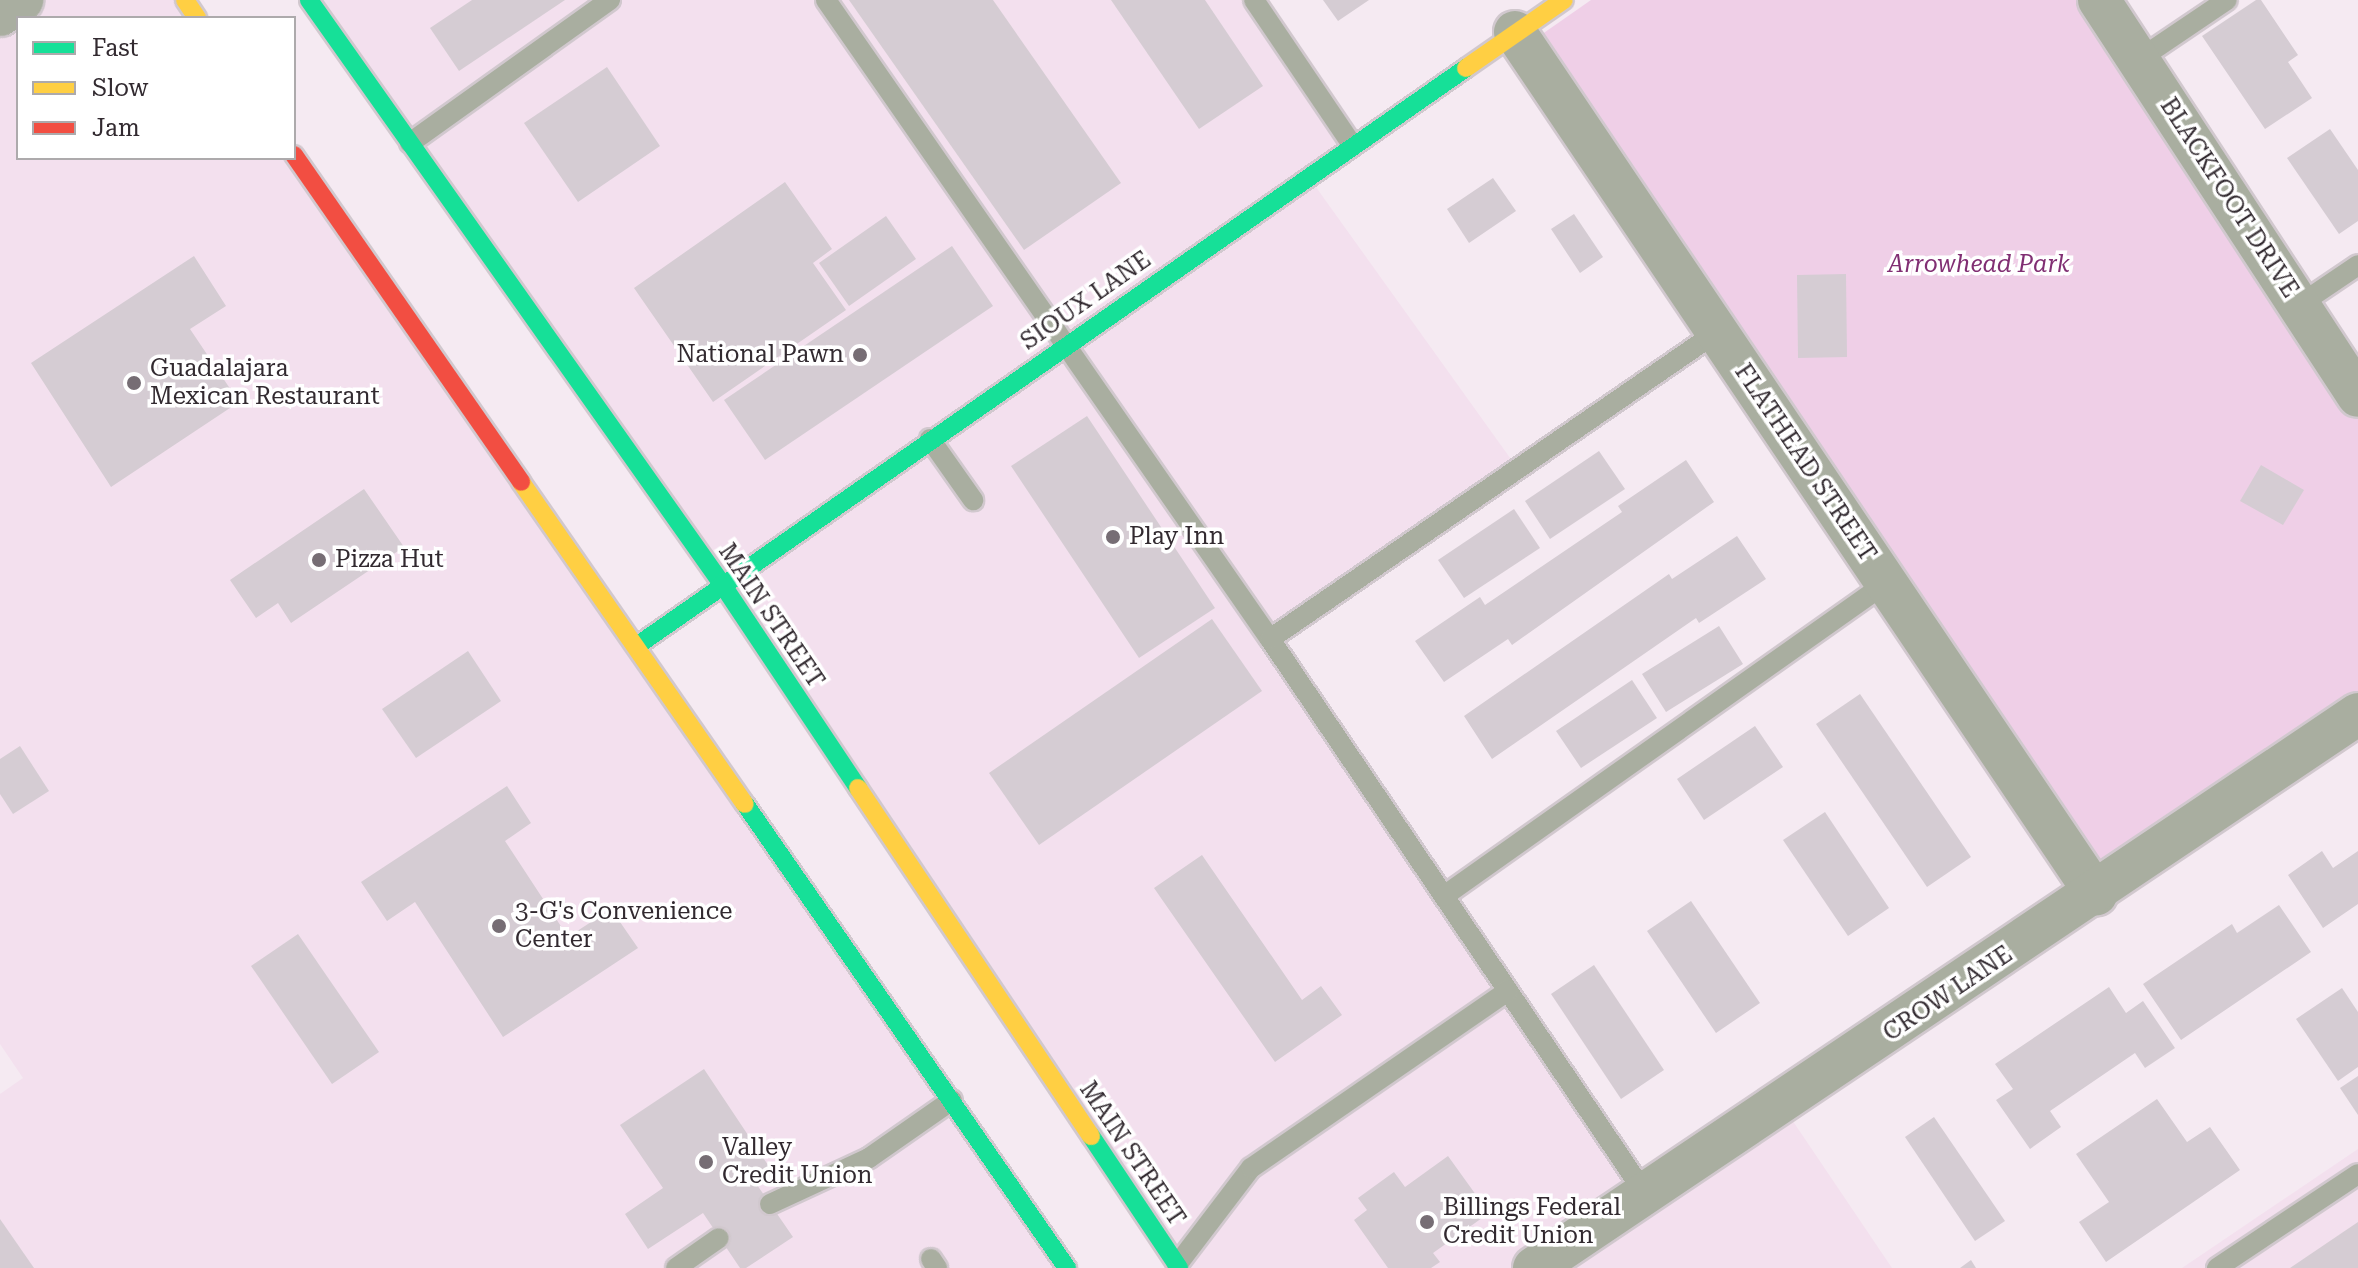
<!DOCTYPE html>
<html>
<head>
<meta charset="utf-8">
<style>
	body { margin:0 }
	#map { position:relative; width:2358px; height:1268px; overflow:hidden; background:#f5eaf2; font-family:"Roboto Serif",serif }
	div>[style] { position:absolute }
	.built>* { inset:0; background:#f3e0ee }
	.green>* { inset:0; background:#efcfe7 }
	.building>* { inset:0; background:#d5ccd3 }
	.roads { filter:drop-shadow(2px 0 #d1c8ce) drop-shadow(-2px 0 #d1c8ce) drop-shadow(0 2px #d1c8ce) drop-shadow(0 -2px #d1c8ce) }
	.lane>* { height:20px; margin:-10px; padding:0 10px; transform-origin:10px; border-radius:10px; background:#a9aea0 }
	.street>* { height:42px; margin:-21px; padding:0 21px; transform-origin:21px; border-radius:21px; background:#a9aea0 }
	.fast>* { height:18px; margin:-9px; padding:0 9px; transform-origin:9px; border-radius:9px; background:#16e098 }
	.slow>* { height:18px; margin:-9px; padding:0 9px; transform-origin:9px; border-radius:9px; background:#ffcf43 }
	.jam>* { height:18px; margin:-9px; padding:0 9px; transform-origin:9px; border-radius:9px; background:#f24e42 }
	.dots>* { width:22px; height:22px; translate:-50% -50%; box-sizing:border-box; border:4px solid #fff; border-radius:50% }
	span { translate:-50% -50%; white-space:nowrap; text-align:center; line-height:1.15; -webkit-text-stroke:7px #fff; paint-order:stroke }
	.street-label { font-size:24px; color:#322a30 }
	.park-label { font-size:24px; color:#812f73; font-style:italic }
	.poi-label { font-size:24px; color:#322a30 }
	.right { translate:-100% -50%; text-align:right }
	.left { translate:0 -50%; text-align:left }
	.legend { position:absolute; left:16px; top:16px; width:280px; height:144px; box-sizing:border-box; background:#fff; border:2px solid #adaaac; margin:0; padding:10px 14px; list-style:none; font-size:24px; color:#322a30 }
	.legend li { display:flex; align-items:center; gap:16px; height:40px }
	.legend b { width:40px; border:2px solid #adaaac }
</style>
</head>
<body>
<div id="map">
	<div class="built">
		<div style="clip-path:polygon(0 0,185px 0,197px 18px,18px 18px,18px 158px,294px 158px,1064px 1268px,0 1268px,0 1094px,23px 1078px,0 1044px)"></div>
		<div style="clip-path:polygon(310px 0,1256px 0,1352px 145px,1308px 176px,1518px 469px,1270px 639px,1646px 1194px,1782px 1105px,1892px 1268px,1179px 1268px)"></div>
		<div style="clip-path:polygon(2358px 1149px,2358px 1268px,2182px 1268px)"></div>
	</div>
	<div class="green">
		<div style="clip-path:polygon(1591px 0,2092px 0,2358px 413px,2358px 693px,2087px 880px,1538px 37px)"></div>
	</div>
	<div class="building">
		<div style="clip-path:polygon(472px 0,565px 0,459px 71px,430px 28px)"></div>
		<div style="clip-path:polygon(849px 0,993px 0,1121px 183px,1024px 250px)"></div>
		<div style="clip-path:polygon(1111px 0,1205px 0,1263px 86px,1199px 129px)"></div>
		<div style="clip-path:polygon(1323px 0,1369px 0,1338px 21px)"></div>
		<div style="clip-path:polygon(2256px 0,2261px 0,2298px 55px,2288px 62px,2312px 98px,2265px 129px,2202px 36px)"></div>
		<div style="clip-path:polygon(607px 67px,660px 146px,578px 202px,524px 123px)"></div>
		<div style="clip-path:polygon(2330px 129px,2358px 170px,2358px 221px,2339px 234px,2287px 158px)"></div>
		<div style="clip-path:polygon(1493px 178px,1516px 211px,1469px 243px,1447px 209px)"></div>
		<div style="clip-path:polygon(785px 182px,832px 249px,813px 263px,846px 310px,713px 402px,634px 288px)"></div>
		<div style="clip-path:polygon(1574px 214px,1603px 257px,1580px 273px,1551px 229px)"></div>
		<div style="clip-path:polygon(886px 216px,916px 259px,849px 306px,819px 263px)"></div>
		<div style="clip-path:polygon(952px 246px,993px 306px,765px 460px,724px 400px)"></div>
		<div style="clip-path:polygon(194px 256px,226px 306px,190px 329px,239px 402px,111px 487px,31px 363px)"></div>
		<div style="clip-path:polygon(1846px 274px,1847px 357px,1798px 358px,1797px 275px)"></div>
		<div style="clip-path:polygon(1087px 416px,1215px 608px,1139px 658px,1011px 466px)"></div>
		<div style="clip-path:polygon(1599px 451px,1625px 489px,1550px 539px,1525px 501px)"></div>
		<div style="clip-path:polygon(1686px 460px,1714px 502px,1512px 645px,1508px 639px,1444px 682px,1415px 641px,1480px 597px,1485px 605px,1622px 512px,1618px 506px)"></div>
		<div style="clip-path:polygon(2261px 465px,2304px 490px,2283px 525px,2240px 501px)"></div>
		<div style="clip-path:polygon(364px 489px,404px 547px,291px 623px,278px 603px,256px 618px,230px 580px)"></div>
		<div style="clip-path:polygon(1514px 509px,1540px 548px,1464px 598px,1438px 560px)"></div>
		<div style="clip-path:polygon(1737px 536px,1766px 579px,1699px 623px,1696px 618px,1492px 759px,1464px 716px,1669px 574px,1672px 579px)"></div>
		<div style="clip-path:polygon(1212px 619px,1262px 691px,1039px 845px,989px 773px)"></div>
		<div style="clip-path:polygon(1719px 626px,1743px 664px,1666px 712px,1642px 674px)"></div>
		<div style="clip-path:polygon(468px 651px,501px 701px,416px 758px,382px 709px)"></div>
		<div style="clip-path:polygon(1632px 680px,1657px 718px,1581px 768px,1556px 731px)"></div>
		<div style="clip-path:polygon(1860px 694px,1971px 857px,1927px 887px,1816px 724px)"></div>
		<div style="clip-path:polygon(1755px 726px,1783px 767px,1704px 820px,1677px 779px)"></div>
		<div style="clip-path:polygon(20px 746px,49px 791px,13px 814px,0 794px,0 759px)"></div>
		<div style="clip-path:polygon(507px 786px,531px 823px,505px 841px,568px 937px,611px 909px,638px 948px,503px 1037px,415px 902px,387px 921px,361px 882px)"></div>
		<div style="clip-path:polygon(1825px 812px,1889px 908px,1848px 936px,1783px 840px)"></div>
		<div style="clip-path:polygon(2322px 851px,2333px 868px,2358px 851px,2358px 904px,2323px 928px,2288px 875px)"></div>
		<div style="clip-path:polygon(1202px 855px,1302px 1000px,1321px 986px,1342px 1015px,1275px 1062px,1154px 888px)"></div>
		<div style="clip-path:polygon(1691px 901px,1760px 1003px,1716px 1033px,1647px 931px)"></div>
		<div style="clip-path:polygon(2279px 905px,2311px 952px,2181px 1040px,2143px 984px,2232px 924px,2237px 933px)"></div>
		<div style="clip-path:polygon(298px 934px,379px 1052px,332px 1084px,251px 966px)"></div>
		<div style="clip-path:polygon(1594px 965px,1664px 1070px,1621px 1099px,1551px 994px)"></div>
		<div style="clip-path:polygon(2109px 987px,2126px 1013px,2143px 1001px,2175px 1048px,2145px 1068px,2135px 1053px,2050px 1111px,2061px 1127px,2030px 1149px,1996px 1100px,2013px 1089px,1995px 1064px)"></div>
		<div style="clip-path:polygon(2342px 988px,2358px 1012px,2358px 1067px,2338px 1081px,2296px 1019px)"></div>
		<div style="clip-path:polygon(704px 1069px,770px 1168px,753px 1179px,793px 1237px,746px 1268px,740px 1268px,703px 1213px,648px 1249px,625px 1214px,663px 1188px,620px 1125px)"></div>
		<div style="clip-path:polygon(2358px 1076px,2358px 1115px,2340px 1088px)"></div>
		<div style="clip-path:polygon(2157px 1099px,2187px 1142px,2210px 1127px,2240px 1170px,2106px 1262px,2079px 1222px,2109px 1202px,2076px 1154px)"></div>
		<div style="clip-path:polygon(1934px 1117px,2005px 1221px,1975px 1241px,1905px 1137px)"></div>
		<div style="clip-path:polygon(1448px 1156px,1489px 1213px,1433px 1253px,1440px 1262px,1431px 1268px,1388px 1268px,1354px 1220px,1367px 1210px,1358px 1198px,1394px 1172px,1405px 1187px)"></div>
		<div style="clip-path:polygon(0 1219px,34px 1268px,0 1268px)"></div>
		<div style="clip-path:polygon(2358px 1222px,2358px 1268px,2290px 1268px)"></div>
		<div style="clip-path:polygon(1971px 1260px,1976px 1268px,1960px 1268px)"></div>
	</div>
	<div class="roads">
		<div class="lane">
			<div style="left:826px;top:0;width:778px;rotate:55.21deg"></div>
			<div style="left:1270px;top:639px;width:671px;rotate:55.93deg"></div>
			<div style="left:1254px;top:0;width:175px;rotate:55.9deg"></div>
			<div style="left:2138px;top:60px;width:107px;rotate:-34deg"></div>
			<div style="left:410px;top:143px;width:246px;rotate:-35.6deg"></div>
			<div style="left:2299px;top:305px;width:71px;rotate:-34.1deg"></div>
			<div style="left:930px;top:439px;width:75px;rotate:54.8deg"></div>
			<div style="left:1270px;top:639px;width:542px;rotate:-34.48deg"></div>
			<div style="left:1444px;top:896px;width:542px;rotate:-35.3deg"></div>
			<div style="left:770px;top:1204px;width:109px;rotate:-24.9deg"></div>
			<div style="left:869px;top:1158px;width:101px;rotate:-34.9deg"></div>
			<div style="left:931px;top:1259px;width:11px;rotate:56deg"></div>
			<div style="left:1177px;top:1265px;width:122px;rotate:-52.7deg"></div>
			<div style="left:1251px;top:1168px;width:312px;rotate:-34.6deg"></div>
			<div style="left:676px;top:1268px;width:52px;rotate:-34.9deg"></div>
			<div style="left:2217px;top:1268px;width:169px;rotate:-33.7deg"></div>
		</div>
		<div class="street">
			<div style="left:2099px;top:0;width:473px;rotate:56.8deg"></div>
			<div style="left:0;top:15px;width:27px;rotate:-34deg"></div>
			<div style="left:1515px;top:32px;width:1040px;rotate:56.02deg"></div>
			<div style="left:1534px;top:1268px;width:993px;rotate:-33.91deg"></div>
		</div>
		<div class="fast">
			<div style="left:309px;top:0;width:715px;rotate:54.73deg"></div>
			<div style="left:722px;top:584px;width:245px;rotate:56.3deg"></div>
			<div style="left:638px;top:645px;width:1009px;rotate:-34.87deg"></div>
			<div style="left:745px;top:804px;width:565px;rotate:55.24deg"></div>
			<div style="left:1091px;top:1136px;width:159px;rotate:56.3deg"></div>
		</div>
		<div class="slow">
			<div style="left:185px;top:0;width:22px;rotate:56deg"></div>
			<div style="left:1466px;top:68px;width:119px;rotate:-34.8deg"></div>
			<div style="left:521px;top:482px;width:392px;rotate:55.2deg"></div>
			<div style="left:858px;top:788px;width:419px;rotate:56.2deg"></div>
		</div>
		<div class="jam">
			<div style="left:294px;top:155px;width:398px;rotate:55.2deg"></div>
		</div>
	</div>
	<div class="dots">
		<div style="left:860px;top:355px;background:#766d74"></div>
		<div style="left:134px;top:383px;background:#766d74"></div>
		<div style="left:1113px;top:537px;background:#766d74"></div>
		<div style="left:319px;top:560px;background:#766d74"></div>
		<div style="left:499px;top:926px;background:#766d74"></div>
		<div style="left:706px;top:1162px;background:#766d74"></div>
		<div style="left:1427px;top:1222px;background:#766d74"></div>
	</div>
	<div class="street-label">
		<span style="left:2229px;top:198px;rotate:57deg">BLACKFOOT DRIVE</span>
		<span style="left:1086px;top:301px;rotate:-35deg">SIOUX LANE</span>
		<span style="left:1805px;top:463px;rotate:56deg">FLATHEAD STREET</span>
		<span style="left:771px;top:616px;rotate:56deg">MAIN STREET</span>
		<span style="left:1948px;top:994px;rotate:-34deg">CROW LANE</span>
		<span style="left:1132px;top:1154px;rotate:56deg">MAIN STREET</span>
	</div>
	<div class="park-label">
		<span style="left:1979px;top:265px">Arrowhead Park</span>
	</div>
	<div class="poi-label">
		<span class="right" style="left:844px;top:355px">National Pawn</span>
		<span class="left" style="left:150px;top:383px">Guadalajara<br>Mexican Restaurant</span>
		<span class="left" style="left:1129px;top:537px">Play Inn</span>
		<span class="left" style="left:335px;top:560px">Pizza Hut</span>
		<span class="left" style="left:515px;top:926px">3-G's Convenience<br>Center</span>
		<span class="left" style="left:722px;top:1162px">Valley<br>Credit Union</span>
		<span class="left" style="left:1443px;top:1222px">Billings Federal<br>Credit Union</span>
	</div>
	<ul class="legend">
	<li><b style="height:10px;background:#16e098"></b>Fast</li>
	<li><b style="height:10px;background:#ffcf43"></b>Slow</li>
	<li><b style="height:10px;background:#f24e42"></b>Jam</li>
	</ul>
</div>
</body>
</html>
